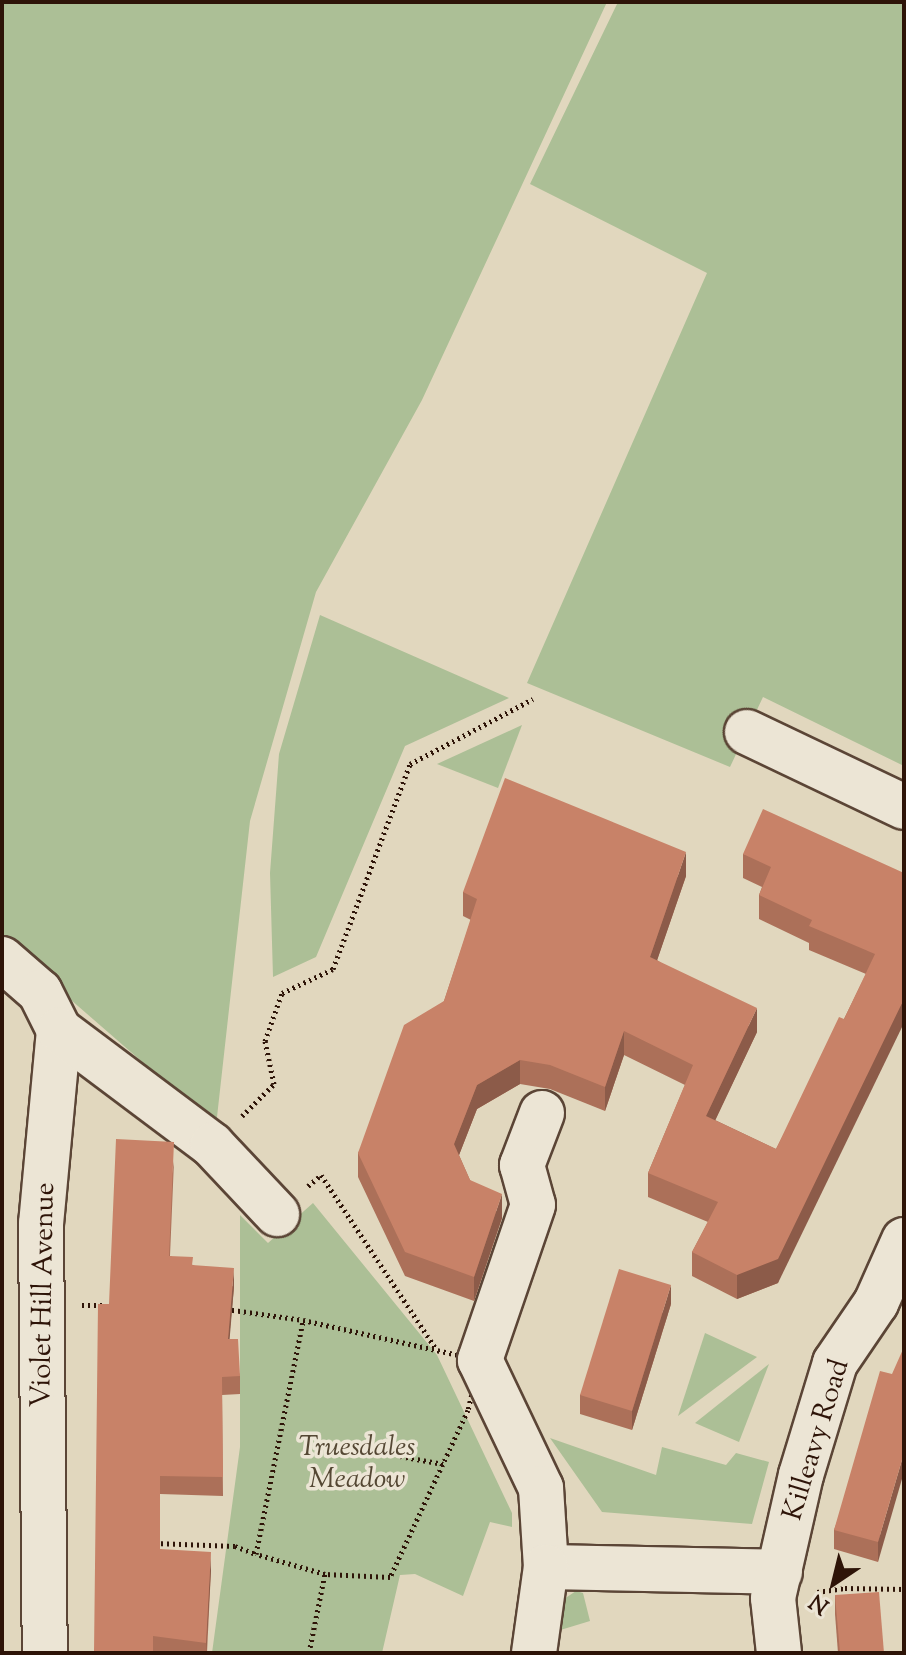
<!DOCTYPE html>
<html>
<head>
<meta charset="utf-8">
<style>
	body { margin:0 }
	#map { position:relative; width:906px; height:1655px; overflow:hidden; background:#e1d7be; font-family:"Sorts Mill Goudy",serif }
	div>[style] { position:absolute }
	.green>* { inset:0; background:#acbf96 }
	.path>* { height:5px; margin-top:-2.5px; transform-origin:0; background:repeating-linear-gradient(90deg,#2e1408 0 2px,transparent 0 6px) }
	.roads { filter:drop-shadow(2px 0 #5b4536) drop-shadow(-2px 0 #5b4536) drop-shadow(0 2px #5b4536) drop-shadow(0 -2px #5b4536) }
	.minor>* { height:44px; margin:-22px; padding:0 22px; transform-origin:22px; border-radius:22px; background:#ece5d5 }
	.wall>* { inset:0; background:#ac7059 }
	.shaded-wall>* { inset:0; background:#8c5b49 }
	.building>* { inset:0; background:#c88268 }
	span { translate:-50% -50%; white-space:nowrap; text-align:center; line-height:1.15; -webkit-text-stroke:7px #ece5d5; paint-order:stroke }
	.street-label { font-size:28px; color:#2e1408 }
	.park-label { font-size:28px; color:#544733; font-style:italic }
	.frame { position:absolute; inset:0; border:4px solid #2e1408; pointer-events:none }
	.north { position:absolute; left:794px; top:1543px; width:80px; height:80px; -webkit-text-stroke:6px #ece5d5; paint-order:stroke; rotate:215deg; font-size:22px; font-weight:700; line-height:32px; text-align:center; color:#2e1408 }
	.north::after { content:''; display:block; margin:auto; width:28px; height:36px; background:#2e1408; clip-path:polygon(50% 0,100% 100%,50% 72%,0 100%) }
</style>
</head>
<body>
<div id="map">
	<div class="green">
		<div style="clip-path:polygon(2px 2px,607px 2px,422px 400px,316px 592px,250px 821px,216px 1126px,2px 940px)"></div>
		<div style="clip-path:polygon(618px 2px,904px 2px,904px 766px,763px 697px,730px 767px,527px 683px,707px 273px,530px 184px)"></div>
		<div style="clip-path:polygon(320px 615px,509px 698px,405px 746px,316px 957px,273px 977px,270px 873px,279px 754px)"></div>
		<div style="clip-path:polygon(522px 725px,498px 788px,437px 764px)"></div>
		<div style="clip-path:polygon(313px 1203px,437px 1355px,512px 1513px,512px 1527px,490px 1522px,463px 1596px,415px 1574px,400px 1575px,382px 1653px,212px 1653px,240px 1447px,240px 1215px,268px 1243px)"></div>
		<div style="clip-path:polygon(705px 1333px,757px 1357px,678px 1416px)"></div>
		<div style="clip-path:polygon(769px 1364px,739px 1442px,695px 1423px)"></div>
		<div style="clip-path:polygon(550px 1438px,656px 1475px,662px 1447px,726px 1465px,736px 1453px,769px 1462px,752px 1524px,602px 1512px)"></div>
		<div style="clip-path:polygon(576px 1591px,583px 1593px,590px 1621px,544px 1635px,561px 1601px)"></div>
	</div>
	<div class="path">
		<div style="left:242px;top:1116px;width:45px;rotate:-45deg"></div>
		<div style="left:274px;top:1084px;width:44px;rotate:-101.8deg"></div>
		<div style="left:265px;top:1041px;width:51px;rotate:-70.5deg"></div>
		<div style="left:282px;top:993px;width:56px;rotate:-25.2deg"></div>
		<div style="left:333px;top:969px;width:219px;rotate:-69.4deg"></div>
		<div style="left:410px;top:764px;width:139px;rotate:-27.9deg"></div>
		<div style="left:308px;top:1186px;width:17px;rotate:-40deg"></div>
		<div style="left:321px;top:1175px;width:209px;rotate:56.5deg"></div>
		<div style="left:82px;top:1305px;width:22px"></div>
		<div style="left:226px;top:1309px;width:78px;rotate:8.1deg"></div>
		<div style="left:303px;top:1320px;width:181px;rotate:12.7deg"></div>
		<div style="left:480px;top:1360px;width:51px;rotate:103.5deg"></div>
		<div style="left:468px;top:1410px;width:184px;rotate:115deg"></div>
		<div style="left:390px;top:1577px;width:65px;rotate:-177.4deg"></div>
		<div style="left:325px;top:1574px;width:72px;rotate:-163.8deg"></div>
		<div style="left:256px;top:1554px;width:239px;rotate:-78.6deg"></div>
		<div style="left:400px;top:1456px;width:44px;rotate:10.5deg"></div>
		<div style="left:155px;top:1543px;width:80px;rotate:2.1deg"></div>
		<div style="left:235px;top:1546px;width:22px;rotate:21deg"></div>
		<div style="left:817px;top:1592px;width:28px;rotate:-8deg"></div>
		<div style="left:845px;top:1588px;width:59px;rotate:1deg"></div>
		<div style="left:309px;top:1653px;width:81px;rotate:-78.6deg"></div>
	</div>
	<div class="roads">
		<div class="minor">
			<div style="left:747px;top:732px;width:174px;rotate:25.5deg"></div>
			<div style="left:2px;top:959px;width:50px;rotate:41deg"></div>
			<div style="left:40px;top:992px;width:42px;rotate:63.4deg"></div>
			<div style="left:59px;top:1030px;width:194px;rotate:95.3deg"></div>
			<div style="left:41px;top:1223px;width:430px;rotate:89.5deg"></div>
			<div style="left:59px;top:1030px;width:191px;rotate:36.9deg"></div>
			<div style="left:212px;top:1145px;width:95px;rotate:46.7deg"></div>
			<div style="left:542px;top:1113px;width:56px;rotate:111deg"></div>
			<div style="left:522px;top:1165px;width:41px;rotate:74.6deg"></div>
			<div style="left:533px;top:1205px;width:164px;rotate:108.9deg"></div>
			<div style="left:480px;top:1360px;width:142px;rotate:64.5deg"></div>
			<div style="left:541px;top:1488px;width:79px;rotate:86.4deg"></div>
			<div style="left:546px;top:1567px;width:234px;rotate:1.2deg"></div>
			<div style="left:534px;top:1653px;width:87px;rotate:-82.1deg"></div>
			<div style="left:779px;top:1653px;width:55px;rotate:-96.2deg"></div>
			<div style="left:773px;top:1598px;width:126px;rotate:-77.2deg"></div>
			<div style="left:801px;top:1475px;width:117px;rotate:-73.1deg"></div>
			<div style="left:835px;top:1363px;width:73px;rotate:-55.7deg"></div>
			<div style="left:876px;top:1303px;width:69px;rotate:-66deg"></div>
		</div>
	</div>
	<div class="wall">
		<div style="clip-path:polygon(743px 854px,904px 873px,778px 1283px,737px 1299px,692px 1276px,692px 1252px,708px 1222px,648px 1197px,648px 1173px,685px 1085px,624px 1055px,605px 1111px,550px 1089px,520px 1084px,477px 1109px,459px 1155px,470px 1180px,502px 1218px,474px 1301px,405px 1276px,358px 1177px,358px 1153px,444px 1001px,471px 920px,463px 916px,463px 892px,686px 876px,657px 960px,757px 1032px,715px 1120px,776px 1149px,844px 1019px,866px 974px,809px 950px,809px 943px,759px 919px,759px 895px,762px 887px,743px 878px)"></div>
		<div style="clip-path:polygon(174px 1161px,170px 1256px,193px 1265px,234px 1287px,229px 1339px,240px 1376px,240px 1394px,222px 1395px,223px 1496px,160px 1494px,160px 1549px,211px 1570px,207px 1653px,94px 1653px)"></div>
		<div style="clip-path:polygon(671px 1304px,632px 1430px,580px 1414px,580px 1395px)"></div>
		<div style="clip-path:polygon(892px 1374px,878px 1562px,834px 1549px,834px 1530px)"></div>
		<div style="clip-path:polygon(835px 1595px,884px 1653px,838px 1653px,835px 1614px)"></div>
	</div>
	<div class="shaded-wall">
		<div style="clip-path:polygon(686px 852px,686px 876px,650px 981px,650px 957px)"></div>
		<div style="clip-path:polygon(904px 999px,904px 1023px,778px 1283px,737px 1299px,737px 1275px)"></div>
		<div style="clip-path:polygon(757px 1008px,757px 1032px,706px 1140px,706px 1116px)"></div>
		<div style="clip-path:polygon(624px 1031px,624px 1055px,605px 1111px,605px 1087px)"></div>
		<div style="clip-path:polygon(520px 1060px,520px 1084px,477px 1109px,454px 1168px,454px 1144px,477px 1085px)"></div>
		<div style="clip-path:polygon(502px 1194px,502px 1218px,474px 1301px,474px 1277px)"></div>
		<div style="clip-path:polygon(234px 1268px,234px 1287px,228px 1358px,228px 1339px)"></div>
		<div style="clip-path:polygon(671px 1285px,671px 1304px,632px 1430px,632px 1411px)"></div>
		<div style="clip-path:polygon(904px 1453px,904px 1472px,878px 1562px,878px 1542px)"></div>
		<div style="clip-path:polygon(211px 1552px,211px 1570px,206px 1653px,206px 1643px)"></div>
	</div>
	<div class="building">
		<div style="clip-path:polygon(505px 778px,686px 852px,650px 957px,757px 1008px,706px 1116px,776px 1149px,839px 1017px,844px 1019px,875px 954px,809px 926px,812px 920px,759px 895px,771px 867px,743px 854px,763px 809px,904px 873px,904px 999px,778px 1259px,737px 1275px,692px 1252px,718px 1202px,648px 1173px,693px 1065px,624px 1031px,605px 1087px,550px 1065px,520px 1060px,477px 1085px,454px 1144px,470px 1180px,502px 1194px,474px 1277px,405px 1252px,358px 1153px,404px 1025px,444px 1001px,477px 899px,463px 892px)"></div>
		<div style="clip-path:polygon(116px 1139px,174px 1142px,169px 1256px,193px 1257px,192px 1265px,234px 1268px,228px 1339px,238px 1339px,240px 1376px,222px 1377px,223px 1477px,160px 1476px,160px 1549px,211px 1552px,206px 1643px,153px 1636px,153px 1653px,94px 1653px,98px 1304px,109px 1304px)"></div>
		<div style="clip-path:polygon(619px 1269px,671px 1285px,632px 1411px,580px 1395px)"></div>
		<div style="clip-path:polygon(904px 1347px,904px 1453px,878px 1542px,834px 1530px,880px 1371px,892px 1374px)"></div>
		<div style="clip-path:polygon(879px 1592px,884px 1653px,840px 1653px,835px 1595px)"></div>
	</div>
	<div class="street-label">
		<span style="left:44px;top:1295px;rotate:-89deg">Violet Hill Avenue</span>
		<span style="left:817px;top:1440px;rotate:-73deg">Killeavy Road</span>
	</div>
	<div class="park-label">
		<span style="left:357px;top:1464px">Truesdales<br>Meadow</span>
	</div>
	<div class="frame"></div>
	<div class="north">N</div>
</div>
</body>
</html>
